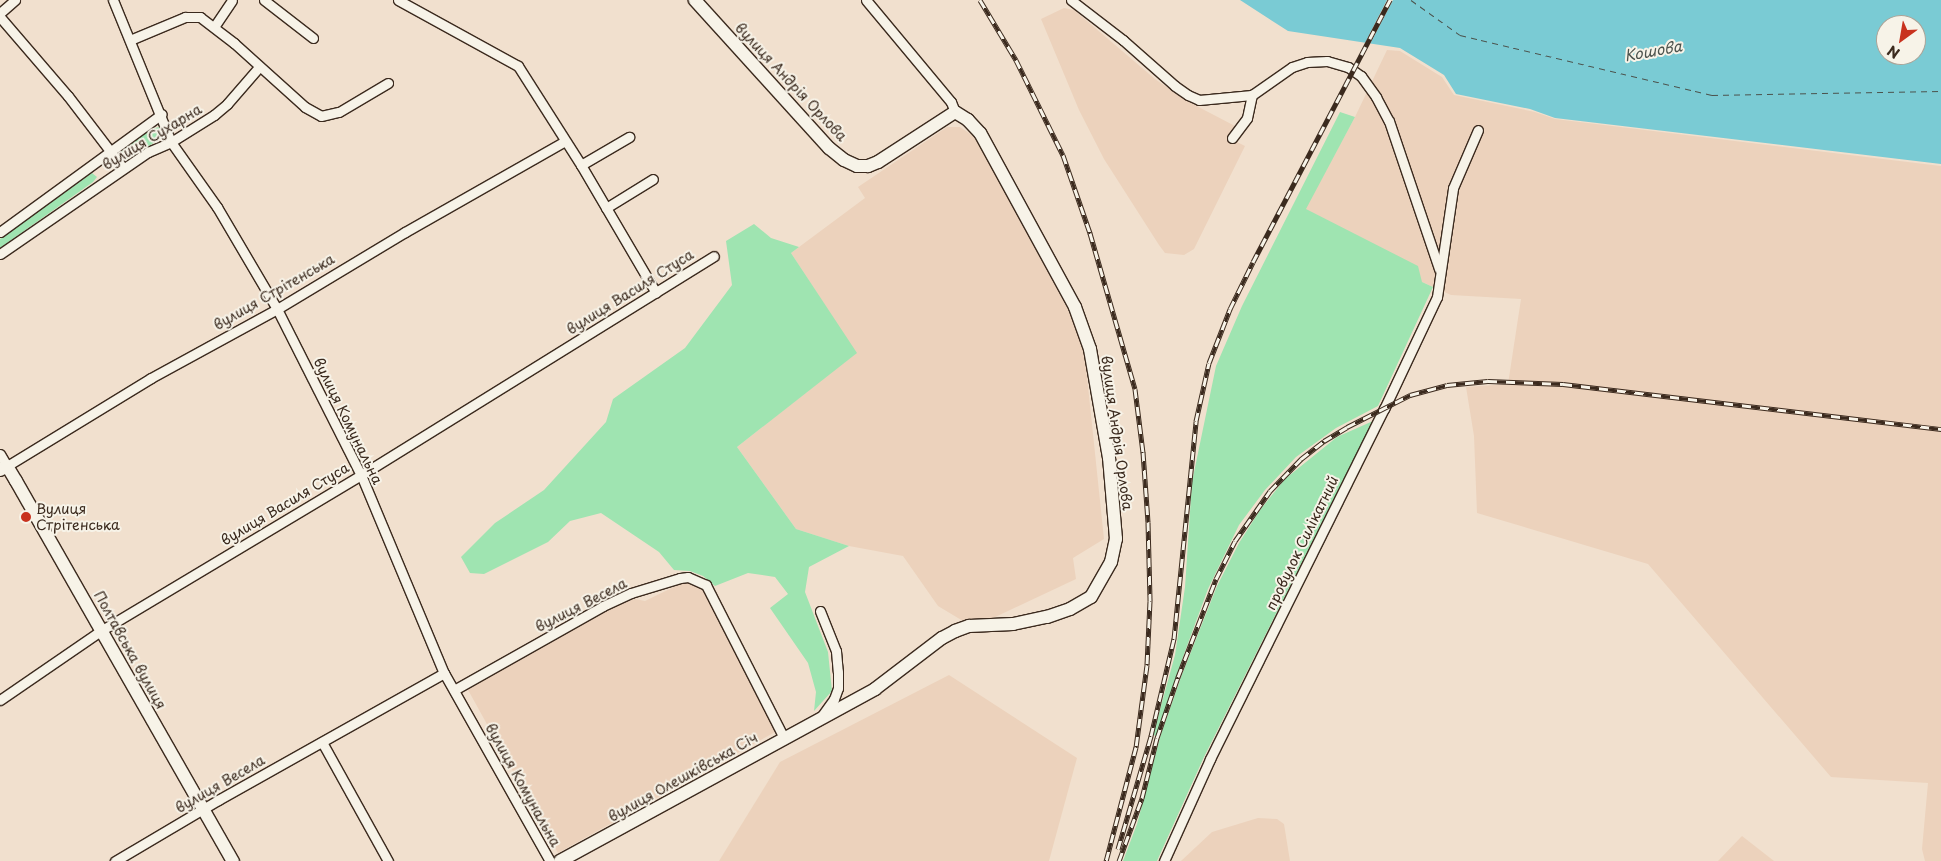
<!DOCTYPE html>
<html>
<head>
<meta charset="utf-8">
<style>
	body { margin:0 }
	#map { position:relative; width:1941px; height:861px; overflow:hidden; background:#f1e0ce; font-family:"Playpen Sans",sans-serif }
	div>[style] { position:absolute }
	.built>* { inset:0; background:#ecd2bc }
	.green>* { inset:0; background:#9fe4b1 }
	.water>* { inset:0; background:#7acbd4 }
	.pier>* { inset:0; background:#f1e0ce }
	.ferry>* { height:1px; margin-top:-0.5px; transform-origin:0; background:repeating-linear-gradient(90deg,#4b524c 0 6px,transparent 0 11px) }
	.roads { filter:drop-shadow(1px 0 #3b2a1e) drop-shadow(-1px 0 #3b2a1e) drop-shadow(0 1px #3b2a1e) drop-shadow(0 -1px #3b2a1e) }
	.street>* { height:9px; margin:-4.5px; padding:0 4.5px; transform-origin:4.5px; border-radius:4.5px; background:#f7f3e8 }
	.secondary>* { height:12px; margin:-6px; padding:0 6px; transform-origin:6px; border-radius:6px; background:#f7f3e8 }
	.rail>* { height:5px; margin-top:-2.5px; transform-origin:0; background:repeating-linear-gradient(90deg,#f7f3e8 0 9px,#3b2a1e 0 18px); box-sizing:border-box; border-block:1px solid #3b2a1e }
	.dots>* { width:14px; height:14px; translate:-50% -50%; box-sizing:border-box; border:2px solid #f7f3e8; border-radius:50% }
	span { translate:-50% -50%; white-space:nowrap; text-align:center; line-height:1.15; -webkit-text-stroke:4px #f7f3e8; paint-order:stroke }
	.street-label { font-size:14px; color:#3b2a1e }
	.poi-label { font-size:14px; color:#3b2a1e }
	.left { translate:0 -50%; text-align:left }
	.water-label { font-size:15px; color:#4b524c; font-style:italic }
	.north { position:absolute; left:1876px; top:15px; width:50px; height:50px; box-sizing:border-box; background:#f7f3e8; border:1px solid #aca397; border-radius:50%; rotate:212deg; font-size:14px; font-weight:700; line-height:20px; text-align:center; color:#3b2a1e }
	.north::after { content:''; display:block; margin:auto; width:18px; height:22px; background:#c8321e; clip-path:polygon(50% 0,100% 100%,50% 72%,0 100%) }
</style>
</head>
<body>
<div id="map">
	<div class="built">
		<div style="clip-path:polygon(1064px 8px,1074px 10px,1155px 79px,1187px 101px,1235px 126px,1231px 136px,1233px 140px,1245px 146px,1194px 249px,1184px 255px,1165px 253px,1159px 245px,1104px 159px,1079px 110px,1041px 19px)"></div>
		<div style="clip-path:polygon(1387px 50px,1400px 51px,1442px 77px,1454px 95px,1535px 112px,1555px 119px,1941px 166px,1941px 861px,1925px 861px,1922px 849px,1928px 783px,1831px 777px,1648px 564px,1477px 513px,1474px 436px,1466px 387px,1508px 384px,1521px 299px,1451px 295px,1422px 282px,1305px 209px,1355px 117px)"></div>
		<div style="clip-path:polygon(947px 127px,960px 127px,975px 137px,1068px 310px,1084px 348px,1104px 539px,1073px 558px,1076px 579px,993px 618px,963px 621px,938px 606px,903px 556px,849px 546px,796px 529px,737px 447px,856px 353px,791px 253px,865px 198px,858px 187px)"></div>
		<div style="clip-path:polygon(686px 581px,706px 591px,777px 731px,558px 853px,467px 688px,605px 608px,635px 599px,645px 601px)"></div>
		<div style="clip-path:polygon(949px 675px,1077px 758px,1049px 861px,719px 861px,780px 762px)"></div>
		<div style="clip-path:polygon(1258px 818px,1277px 819px,1284px 824px,1290px 861px,1181px 861px,1212px 832px)"></div>
		<div style="clip-path:polygon(1742px 836px,1774px 861px,1718px 861px)"></div>
	</div>
	<div class="green">
		<div style="clip-path:polygon(1340px 112px,1355px 117px,1306px 209px,1418px 266px,1422px 282px,1433px 287px,1378px 406px,1336px 428px,1296px 457px,1265px 490px,1239px 525px,1208px 589px,1183px 657px,1157px 736px,1153px 735px,1175px 655px,1185px 587px,1192px 482px,1216px 366px,1242px 306px)"></div>
		<div style="clip-path:polygon(159px 127px,163px 132px,160px 139px,126px 160px,121px 160px,118px 154px,119px 152px,151px 129px)"></div>
		<div style="clip-path:polygon(92px 173px,97px 177px,93px 182px,0 248px,0 239px)"></div>
		<div style="clip-path:polygon(754px 224px,771px 238px,799px 247px,791px 253px,857px 353px,737px 447px,796px 529px,849px 546px,809px 567px,805px 592px,828px 652px,832px 691px,814px 711px,816px 692px,808px 663px,770px 608px,788px 594px,775px 577px,748px 573px,715px 586px,703px 576px,690px 571px,674px 570px,659px 552px,601px 513px,570px 521px,548px 542px,484px 574px,470px 573px,461px 557px,495px 523px,544px 490px,606px 422px,613px 399px,685px 348px,732px 285px,726px 241px)"></div>
		<div style="clip-path:polygon(1373px 421px,1204px 757px,1157px 861px,1123px 861px,1137px 824px,1160px 737px,1181px 677px,1217px 586px,1239px 543px,1260px 510px,1285px 479px,1337px 437px)"></div>
	</div>
	<div class="water">
		<div style="clip-path:polygon(evenodd,1240px 0,1941px 0,1941px 164px,1555px 118px,1530px 109px,1456px 94px,1444px 75px,1400px 48px,1288px 31px,1240px 0,1886px 25px,1916px 25px,1916px 55px,1886px 55px,1886px 25px)"></div>
	</div>
	<div class="pier">
		<div style="clip-path:polygon(1387px 0,1393px 0,1369px 46px,1364px 45px)"></div>
	</div>
	<div class="ferry">
		<div style="left:1411px;top:0;width:60px;rotate:35.5deg"></div>
		<div style="left:1460px;top:35px;width:259px;rotate:13.4deg"></div>
		<div style="left:1712px;top:95px;width:229px;rotate:-1deg"></div>
	</div>
	<div class="roads">
		<div class="street">
			<div style="left:113px;top:0;width:153px;rotate:67.8deg"></div>
			<div style="left:171px;top:142px;width:80px;rotate:54.7deg"></div>
			<div style="left:217px;top:207px;width:118px;rotate:59.5deg"></div>
			<div style="left:277px;top:309px;width:186px;rotate:63.2deg"></div>
			<div style="left:361px;top:475px;width:215px;rotate:67.3deg"></div>
			<div style="left:444px;top:673px;width:216px;rotate:60.6deg"></div>
			<div style="left:264px;top:0;width:62px;rotate:37.8deg"></div>
			<div style="left:398px;top:0;width:137px;rotate:28.8deg"></div>
			<div style="left:518px;top:66px;width:117px;rotate:57.5deg"></div>
			<div style="left:581px;top:165px;width:148px;rotate:59.6deg"></div>
			<div style="left:866px;top:0;width:133px;rotate:50.2deg"></div>
			<div style="left:951px;top:102px;width:11px;rotate:68deg"></div>
			<div style="left:1071px;top:0;width:66px;rotate:37.6deg"></div>
			<div style="left:1123px;top:40px;width:69px;rotate:41.5deg"></div>
			<div style="left:1175px;top:86px;width:16px;rotate:35deg"></div>
			<div style="left:1188px;top:95px;width:12px;rotate:24deg"></div>
			<div style="left:1199px;top:100px;width:53px;rotate:-5.4deg"></div>
			<div style="left:1252px;top:95px;width:49px;rotate:-35deg"></div>
			<div style="left:1292px;top:67px;width:16px;rotate:-18deg"></div>
			<div style="left:1307px;top:62px;width:20px;rotate:-3deg"></div>
			<div style="left:1327px;top:61px;width:22px;rotate:16deg"></div>
			<div style="left:1348px;top:67px;width:16px;rotate:35deg"></div>
			<div style="left:1361px;top:76px;width:26px;rotate:54deg"></div>
			<div style="left:1376px;top:97px;width:27px;rotate:62deg"></div>
			<div style="left:1389px;top:121px;width:156px;rotate:71.3deg"></div>
			<div style="left:0;top:13px;width:20px;rotate:-41deg"></div>
			<div style="left:0;top:17px;width:104px;rotate:49.3deg"></div>
			<div style="left:68px;top:96px;width:91px;rotate:52.6deg"></div>
			<div style="left:214px;top:27px;width:32px;rotate:-56deg"></div>
			<div style="left:130px;top:40px;width:60px;rotate:-22.7deg"></div>
			<div style="left:185px;top:17px;width:15px"></div>
			<div style="left:200px;top:17px;width:43px;rotate:37.4deg"></div>
			<div style="left:234px;top:43px;width:96px;rotate:42deg"></div>
			<div style="left:305px;top:107px;width:18px;rotate:29deg"></div>
			<div style="left:321px;top:116px;width:18px;rotate:-13deg"></div>
			<div style="left:339px;top:112px;width:57px;rotate:-30.6deg"></div>
			<div style="left:1232px;top:138px;width:25px;rotate:-53deg"></div>
			<div style="left:1247px;top:118px;width:24px;rotate:-78deg"></div>
			<div style="left:581px;top:165px;width:56px;rotate:-30.3deg"></div>
			<div style="left:606px;top:208px;width:55px;rotate:-31.7deg"></div>
			<div style="left:0;top:232px;width:200px;rotate:-36.1deg"></div>
			<div style="left:0;top:254px;width:180px;rotate:-34.6deg"></div>
			<div style="left:148px;top:152px;width:25px;rotate:-23deg"></div>
			<div style="left:171px;top:142px;width:51px;rotate:-32.1deg"></div>
			<div style="left:214px;top:115px;width:17px;rotate:-40deg"></div>
			<div style="left:227px;top:104px;width:49px;rotate:-49.1deg"></div>
			<div style="left:0;top:454px;width:14px;rotate:60deg"></div>
			<div style="left:7px;top:466px;width:169px;rotate:-31.4deg"></div>
			<div style="left:151px;top:378px;width:144px;rotate:-28.7deg"></div>
			<div style="left:277px;top:309px;width:149px;rotate:-31deg"></div>
			<div style="left:405px;top:232px;width:184px;rotate:-29.6deg"></div>
			<div style="left:820px;top:611px;width:43px;rotate:68.2deg"></div>
			<div style="left:836px;top:651px;width:21px;rotate:85deg"></div>
			<div style="left:838px;top:672px;width:16px;rotate:90deg"></div>
			<div style="left:838px;top:688px;width:12px;rotate:110deg"></div>
			<div style="left:834px;top:699px;width:22px;rotate:126deg"></div>
			<div style="left:454px;top:690px;width:171px;rotate:-29.4deg"></div>
			<div style="left:603px;top:606px;width:31px;rotate:-25deg"></div>
			<div style="left:631px;top:593px;width:51px;rotate:-17deg"></div>
			<div style="left:680px;top:578px;width:8px;rotate:-7deg"></div>
			<div style="left:688px;top:577px;width:20px;rotate:24deg"></div>
			<div style="left:706px;top:585px;width:172px;rotate:63deg"></div>
			<div style="left:0;top:700px;width:124px;rotate:-34.5deg"></div>
			<div style="left:102px;top:630px;width:302px;rotate:-30.9deg"></div>
			<div style="left:361px;top:475px;width:415px;rotate:-31.8deg"></div>
			<div style="left:322px;top:742px;width:136px;rotate:61deg"></div>
			<div style="left:115px;top:861px;width:120px;rotate:-30.6deg"></div>
			<div style="left:218px;top:800px;width:259px;rotate:-29.3deg"></div>
			<div style="left:1164px;top:861px;width:112px;rotate:-65.7deg"></div>
			<div style="left:1210px;top:759px;width:391px;rotate:-63.6deg"></div>
			<div style="left:1384px;top:409px;width:124px;rotate:-64.7deg"></div>
			<div style="left:1437px;top:297px;width:110px;rotate:-81.6deg"></div>
			<div style="left:1453px;top:188px;width:63px;rotate:-66.7deg"></div>
		</div>
		<div class="secondary">
			<div style="left:0;top:470px;width:8px;rotate:-30deg"></div>
			<div style="left:7px;top:466px;width:17px;rotate:59deg"></div>
			<div style="left:16px;top:481px;width:438px;rotate:60.3deg"></div>
			<div style="left:560px;top:861px;width:359px;rotate:-28.6deg"></div>
			<div style="left:875px;top:689px;width:84px;rotate:-37.3deg"></div>
			<div style="left:942px;top:638px;width:15px;rotate:-28deg"></div>
			<div style="left:955px;top:631px;width:15px;rotate:-20deg"></div>
			<div style="left:969px;top:626px;width:44px;rotate:-2.6deg"></div>
			<div style="left:1013px;top:624px;width:35px;rotate:-12deg"></div>
			<div style="left:1047px;top:617px;width:24px;rotate:-19deg"></div>
			<div style="left:1070px;top:609px;width:24px;rotate:-30deg"></div>
			<div style="left:1091px;top:597px;width:40px;rotate:-60.3deg"></div>
			<div style="left:1111px;top:562px;width:24px;rotate:-78deg"></div>
			<div style="left:1116px;top:539px;width:81px;rotate:-94.9deg"></div>
			<div style="left:1109px;top:458px;width:111px;rotate:-99.9deg"></div>
			<div style="left:1090px;top:349px;width:45px;rotate:-109.7deg"></div>
			<div style="left:1075px;top:307px;width:198px;rotate:-118.6deg"></div>
			<div style="left:980px;top:133px;width:18px;rotate:-133deg"></div>
			<div style="left:968px;top:120px;width:15px;rotate:-148deg"></div>
			<div style="left:955px;top:112px;width:92px;rotate:147deg"></div>
			<div style="left:878px;top:162px;width:11px;rotate:158deg"></div>
			<div style="left:868px;top:166px;width:11px;rotate:180deg"></div>
			<div style="left:857px;top:166px;width:14px;rotate:-155deg"></div>
			<div style="left:844px;top:160px;width:19px;rotate:-141deg"></div>
			<div style="left:829px;top:148px;width:200px;rotate:-132.2deg"></div>
		</div>
	</div>
	<div class="rail">
		<div style="left:980px;top:0;width:70px;rotate:59deg"></div>
		<div style="left:1016px;top:60px;width:106px;rotate:63.7deg"></div>
		<div style="left:1063px;top:155px;width:83px;rotate:70.9deg"></div>
		<div style="left:1090px;top:233px;width:162px;rotate:73.9deg"></div>
		<div style="left:1135px;top:389px;width:64px;rotate:82.8deg"></div>
		<div style="left:1143px;top:452px;width:70px;rotate:85.9deg"></div>
		<div style="left:1148px;top:522px;width:79px;rotate:88.5deg"></div>
		<div style="left:1150px;top:601px;width:64px;rotate:92.7deg"></div>
		<div style="left:1147px;top:665px;width:83px;rotate:97.6deg"></div>
		<div style="left:1136px;top:747px;width:118px;rotate:104.7deg"></div>
		<div style="left:1118px;top:849px;width:118px;rotate:-73.7deg"></div>
		<div style="left:1151px;top:736px;width:100px;rotate:-76.7deg"></div>
		<div style="left:1174px;top:639px;width:219px;rotate:-84.2deg"></div>
		<div style="left:1196px;top:421px;width:59px;rotate:-77.4deg"></div>
		<div style="left:1209px;top:363px;width:58px;rotate:-68.7deg"></div>
		<div style="left:1230px;top:309px;width:52px;rotate:-63.9deg"></div>
		<div style="left:1253px;top:262px;width:296px;rotate:-62.4deg"></div>
		<div style="left:1119px;top:861px;width:67px;rotate:-69.9deg"></div>
		<div style="left:1142px;top:798px;width:62px;rotate:-76deg"></div>
		<div style="left:1157px;top:738px;width:65px;rotate:-71deg"></div>
		<div style="left:1178px;top:677px;width:105px;rotate:-68.8deg"></div>
		<div style="left:1216px;top:579px;width:42px;rotate:-63.4deg"></div>
		<div style="left:1235px;top:541px;width:61px;rotate:-55deg"></div>
		<div style="left:1270px;top:491px;width:45px;rotate:-45.9deg"></div>
		<div style="left:1301px;top:459px;width:29px;rotate:-38deg"></div>
		<div style="left:1324px;top:441px;width:27px;rotate:-31deg"></div>
		<div style="left:1347px;top:427px;width:71px;rotate:-26.9deg"></div>
		<div style="left:1410px;top:395px;width:38px;rotate:-15deg"></div>
		<div style="left:1447px;top:385px;width:41px;rotate:-5.6deg"></div>
		<div style="left:1488px;top:381px;width:75px;rotate:2.3deg"></div>
		<div style="left:1563px;top:384px;width:381px;rotate:6.8deg"></div>
	</div>
	<div class="dots">
		<div style="left:26px;top:517px;background:#c8321e"></div>
	</div>
	<div class="street-label">
		<span style="left:791px;top:82px;rotate:47deg">вулиця Андрія Орлова</span>
		<span style="left:152px;top:137px;rotate:-31deg">вулиця Сухарна</span>
		<span style="left:274px;top:292px;rotate:-30deg">вулиця Стрітенська</span>
		<span style="left:630px;top:292px;rotate:-32deg">вулиця Василя Стуса</span>
		<span style="left:348px;top:421px;rotate:64deg">вулиця Комунальна</span>
		<span style="left:1117px;top:433px;rotate:82deg">вулиця Андрія Орлова</span>
		<span style="left:285px;top:504px;rotate:-31deg">вулиця Василя Стуса</span>
		<span style="left:1302px;top:543px;rotate:-64deg">провулок Силікатний</span>
		<span style="left:581px;top:605px;rotate:-27deg">вулиця Весела</span>
		<span style="left:130px;top:650px;rotate:61deg">Полтавська вулиця</span>
		<span style="left:683px;top:777px;rotate:-29deg">вулиця Олешківська Січ</span>
		<span style="left:220px;top:784px;rotate:-30deg">вулиця Весела</span>
		<span style="left:523px;top:785px;rotate:61deg">вулиця Комунальна</span>
	</div>
	<div class="poi-label">
		<span class="left" style="left:36px;top:517px">Вулиця<br>Стрітенська</span>
	</div>
	<div class="water-label">
		<span style="left:1653px;top:50px;rotate:-10deg">Кошова</span>
	</div>
	<div class="north">N</div>
</div>
</body>
</html>
